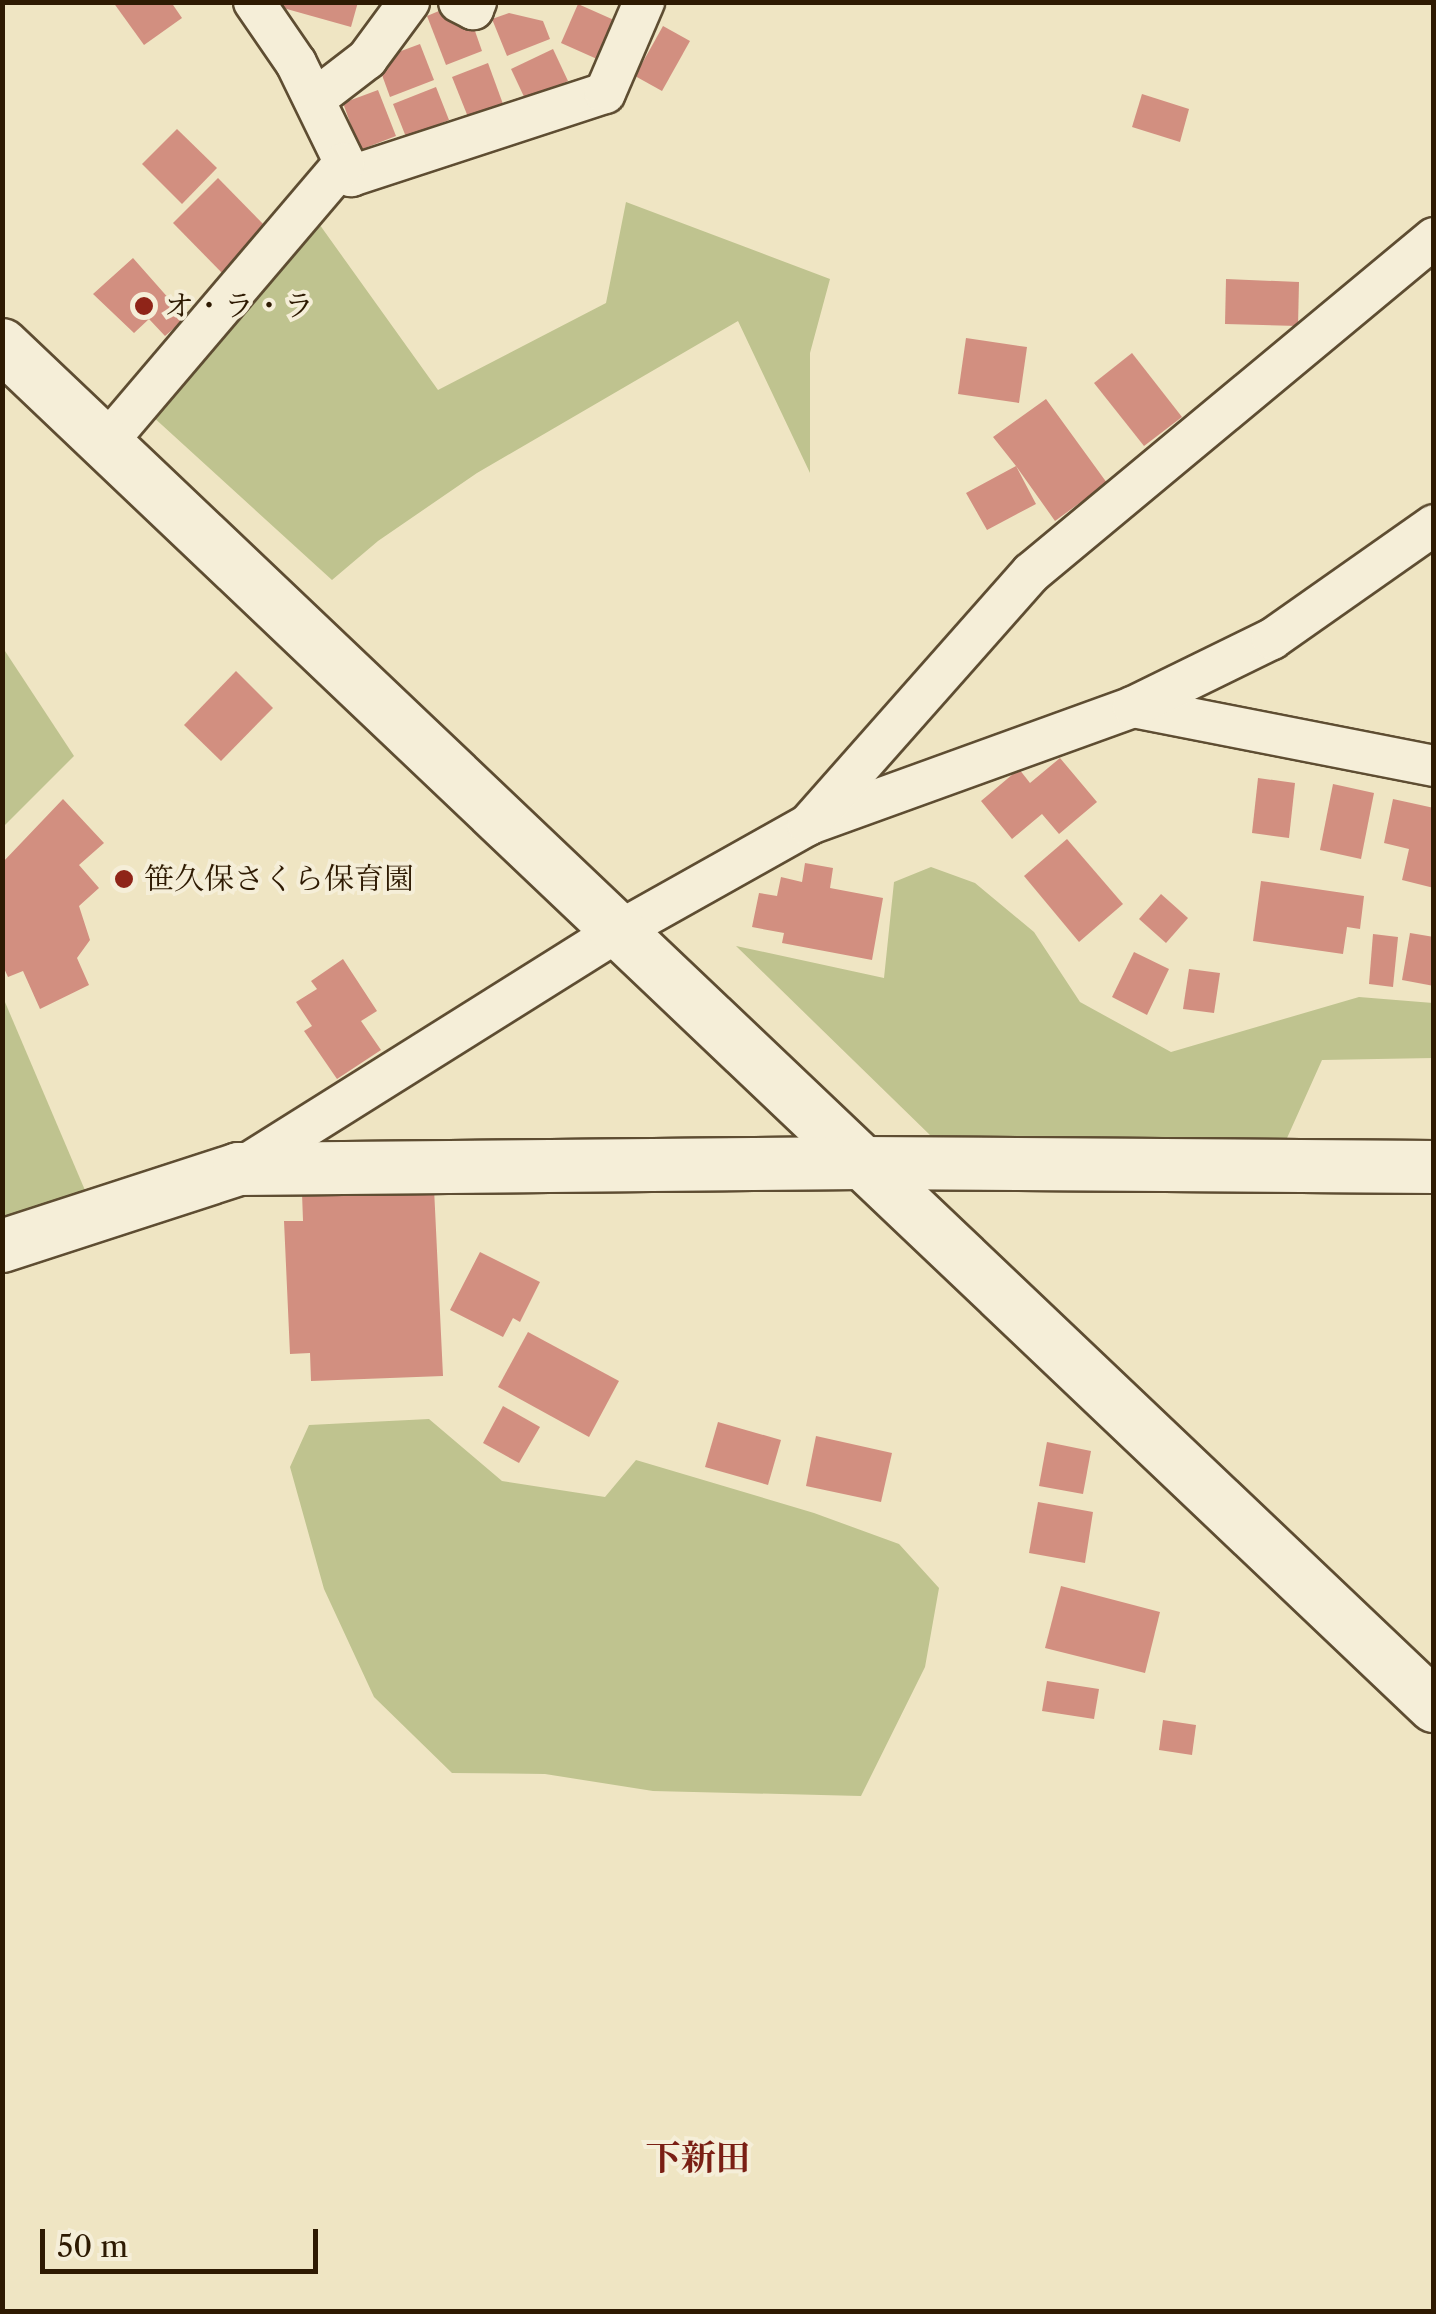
<!DOCTYPE html>
<html>
<head>
<meta charset="utf-8">
<style>
	body { margin:0 }
	#map { position:relative; width:1436px; height:2314px; overflow:hidden; background:#efe5c3; font-family:"Libre Caslon Text","Noto Serif JP",serif }
	div>[style] { position:absolute }
	.green>* { inset:0; background:#bfc38f }
	.building>* { inset:0; background:#d28f80 }
	.roads { filter:drop-shadow(2px 0 #5e4d32) drop-shadow(-2px 0 #5e4d32) drop-shadow(0 2px #5e4d32) drop-shadow(0 -2px #5e4d32) }
	.minor>* { height:40px; margin:-20px; padding:0 20px; transform-origin:20px; border-radius:20px; background:#f5eed8 }
	.tertiary>* { height:52px; margin:-26px; padding:0 26px; transform-origin:26px; border-radius:26px; background:#f5eed8 }
	.dots>* { width:28px; height:28px; translate:-50% -50%; box-sizing:border-box; border:5px solid #f5eed8; border-radius:50% }
	span { translate:-50% -50%; white-space:nowrap; text-align:center; line-height:1.15; -webkit-text-stroke:8px #f5eed8; paint-order:stroke }
	.poi-label { font-size:30px; color:#2e1a02 }
	.left { translate:0 -50%; text-align:left }
	.quarter-label { font-size:35px; color:#7a1f14; font-weight:700 }
	.frame { position:absolute; inset:0; border:5px solid #2e1a02; pointer-events:none }
	.scale { position:absolute; left:40px; top:2229px; width:278px; height:45px; box-sizing:border-box; border:5px solid #2e1a02; border-top:0; padding-left:12px; font-size:30px; line-height:35px; white-space:nowrap; color:#2e1a02; -webkit-text-stroke:8px #f5eed8; paint-order:stroke }
</style>
</head>
<body>
<div id="map">
	<div class="green">
		<div style="clip-path:polygon(626px 202px,830px 279px,810px 353px,810px 473px,738px 321px,477px 473px,378px 541px,332px 580px,151px 415px,312px 214px,438px 390px,606px 303px)"></div>
		<div style="clip-path:polygon(3px 648px,74px 756px,3px 827px,2px 827px)"></div>
		<div style="clip-path:polygon(931px 867px,975px 883px,1034px 932px,1080px 1002px,1171px 1052px,1359px 997px,1433px 1003px,1433px 1058px,1322px 1060px,1283px 1147px,931px 1136px,736px 946px,884px 978px,894px 882px)"></div>
		<div style="clip-path:polygon(2px 995px,87px 1195px,2px 1220px)"></div>
		<div style="clip-path:polygon(429px 1419px,502px 1481px,605px 1497px,636px 1460px,814px 1513px,899px 1544px,939px 1588px,925px 1667px,861px 1796px,653px 1791px,545px 1774px,452px 1773px,374px 1697px,324px 1589px,290px 1467px,309px 1425px)"></div>
	</div>
	<div class="building">
		<div style="clip-path:polygon(113px 2px,171px 2px,182px 18px,144px 45px)"></div>
		<div style="clip-path:polygon(277px 2px,358px 2px,351px 27px,276px 6px)"></div>
		<div style="clip-path:polygon(578px 4px,614px 20px,597px 59px,561px 43px)"></div>
		<div style="clip-path:polygon(446px 8px,475px 31px,482px 51px,446px 65px,427px 16px)"></div>
		<div style="clip-path:polygon(509px 13px,543px 21px,550px 39px,507px 56px,492px 19px)"></div>
		<div style="clip-path:polygon(663px 26px,690px 41px,662px 91px,635px 76px)"></div>
		<div style="clip-path:polygon(420px 44px,434px 80px,390px 97px,382px 75px,393px 54px)"></div>
		<div style="clip-path:polygon(553px 49px,568px 81px,526px 101px,511px 69px)"></div>
		<div style="clip-path:polygon(488px 63px,503px 104px,468px 117px,452px 77px)"></div>
		<div style="clip-path:polygon(436px 87px,449px 120px,406px 137px,393px 104px)"></div>
		<div style="clip-path:polygon(378px 90px,396px 136px,360px 150px,343px 103px)"></div>
		<div style="clip-path:polygon(1142px 94px,1189px 109px,1180px 142px,1132px 127px)"></div>
		<div style="clip-path:polygon(177px 129px,217px 168px,182px 204px,142px 164px)"></div>
		<div style="clip-path:polygon(218px 178px,270px 231px,225px 276px,173px 223px)"></div>
		<div style="clip-path:polygon(133px 258px,186px 318px,165px 336px,149px 319px,134px 333px,93px 294px)"></div>
		<div style="clip-path:polygon(1226px 279px,1299px 282px,1298px 326px,1225px 324px)"></div>
		<div style="clip-path:polygon(966px 338px,1027px 347px,1019px 403px,958px 394px)"></div>
		<div style="clip-path:polygon(1132px 353px,1182px 417px,1144px 446px,1094px 383px)"></div>
		<div style="clip-path:polygon(1046px 399px,1107px 483px,1055px 521px,1016px 466px,1036px 504px,987px 530px,966px 493px,1016px 466px,993px 437px)"></div>
		<div style="clip-path:polygon(236px 671px,273px 708px,221px 761px,184px 725px)"></div>
		<div style="clip-path:polygon(1060px 758px,1097px 802px,1059px 834px,1042px 814px,1012px 839px,981px 801px,1019px 769px,1030px 783px)"></div>
		<div style="clip-path:polygon(1258px 778px,1295px 783px,1289px 838px,1252px 833px)"></div>
		<div style="clip-path:polygon(1333px 784px,1374px 793px,1361px 859px,1320px 850px)"></div>
		<div style="clip-path:polygon(63px 799px,104px 843px,79px 865px,99px 888px,79px 906px,90px 940px,77px 958px,89px 985px,40px 1009px,23px 971px,8px 977px,2px 964px,2px 863px)"></div>
		<div style="clip-path:polygon(1393px 799px,1434px 808px,1434px 888px,1402px 880px,1409px 849px,1384px 843px)"></div>
		<div style="clip-path:polygon(1067px 839px,1123px 904px,1079px 942px,1024px 876px)"></div>
		<div style="clip-path:polygon(805px 863px,833px 868px,830px 888px,883px 898px,872px 960px,782px 943px,784px 933px,752px 927px,759px 893px,777px 896px,781px 877px,802px 882px)"></div>
		<div style="clip-path:polygon(1261px 881px,1364px 896px,1360px 929px,1347px 927px,1343px 954px,1253px 941px)"></div>
		<div style="clip-path:polygon(1161px 894px,1188px 918px,1166px 943px,1139px 919px)"></div>
		<div style="clip-path:polygon(1410px 933px,1434px 937px,1434px 986px,1402px 980px)"></div>
		<div style="clip-path:polygon(1373px 934px,1398px 937px,1393px 987px,1369px 984px)"></div>
		<div style="clip-path:polygon(1134px 952px,1169px 969px,1147px 1015px,1112px 997px)"></div>
		<div style="clip-path:polygon(343px 959px,377px 1011px,361px 1021px,381px 1050px,337px 1079px,304px 1031px,312px 1026px,296px 1002px,317px 989px,311px 981px)"></div>
		<div style="clip-path:polygon(1189px 969px,1220px 973px,1214px 1013px,1183px 1009px)"></div>
		<div style="clip-path:polygon(434px 1188px,443px 1376px,311px 1381px,310px 1353px,290px 1354px,284px 1221px,303px 1221px,302px 1193px)"></div>
		<div style="clip-path:polygon(480px 1252px,540px 1282px,520px 1322px,513px 1318px,503px 1337px,450px 1310px)"></div>
		<div style="clip-path:polygon(528px 1332px,619px 1381px,589px 1437px,498px 1387px)"></div>
		<div style="clip-path:polygon(503px 1406px,540px 1427px,519px 1463px,483px 1443px)"></div>
		<div style="clip-path:polygon(718px 1422px,781px 1440px,768px 1485px,705px 1467px)"></div>
		<div style="clip-path:polygon(816px 1436px,892px 1453px,881px 1502px,806px 1486px)"></div>
		<div style="clip-path:polygon(1047px 1442px,1091px 1451px,1083px 1494px,1039px 1486px)"></div>
		<div style="clip-path:polygon(1038px 1502px,1093px 1512px,1085px 1563px,1029px 1553px)"></div>
		<div style="clip-path:polygon(1061px 1586px,1160px 1612px,1145px 1673px,1045px 1648px)"></div>
		<div style="clip-path:polygon(1047px 1681px,1099px 1689px,1094px 1719px,1042px 1711px)"></div>
		<div style="clip-path:polygon(1163px 1720px,1196px 1725px,1192px 1755px,1159px 1750px)"></div>
	</div>
	<div class="roads">
		<div class="minor">
			<div style="left:254px;top:2px;width:74px;rotate:55.5deg"></div>
			<div style="left:296px;top:63px;width:126px;rotate:64deg"></div>
			<div style="left:351px;top:176px;width:267px;rotate:-18.1deg"></div>
			<div style="left:605px;top:93px;width:99px;rotate:-66.8deg"></div>
			<div style="left:459px;top:2px;width:16px;rotate:27deg"></div>
			<div style="left:473px;top:9px;width:8px;rotate:-67deg"></div>
			<div style="left:315px;top:99px;width:66px;rotate:-37.6deg"></div>
			<div style="left:367px;top:59px;width:71px;rotate:-53.6deg"></div>
			<div style="left:106px;top:443px;width:367px;rotate:-49.6deg"></div>
			<div style="left:1133px;top:707px;width:307px;rotate:11.1deg"></div>
			<div style="left:810px;top:824px;width:344px;rotate:-19.9deg"></div>
			<div style="left:1133px;top:707px;width:155px;rotate:-26.1deg"></div>
			<div style="left:1272px;top:639px;width:198px;rotate:-35.1deg"></div>
			<div style="left:239px;top:1169px;width:448px;rotate:-32.1deg"></div>
			<div style="left:619px;top:931px;width:217px;rotate:-29.3deg"></div>
			<div style="left:808px;top:825px;width:337px;rotate:-48.5deg"></div>
			<div style="left:1031px;top:573px;width:524px;rotate:-39.74deg"></div>
		</div>
		<div class="tertiary">
			<div style="left:2px;top:345px;width:1976px;rotate:43.54deg"></div>
			<div style="left:2px;top:1246px;width:249px;rotate:-18deg"></div>
			<div style="left:239px;top:1169px;width:623px;rotate:-0.55deg"></div>
			<div style="left:862px;top:1163px;width:572px;rotate:0.4deg"></div>
		</div>
	</div>
	<div class="dots">
		<div style="left:144px;top:306px;background:#8f2418"></div>
		<div style="left:124px;top:879px;background:#8f2418"></div>
	</div>
	<div class="poi-label">
		<span class="left" style="left:164px;top:306px">オ・ラ・ラ</span>
		<span class="left" style="left:144px;top:879px">笹久保さくら保育園</span>
	</div>
	<div class="quarter-label">
		<span style="left:698px;top:2158px">下新田</span>
	</div>
	<div class="frame"></div>
	<div class="scale">50 m</div>
</div>
</body>
</html>
